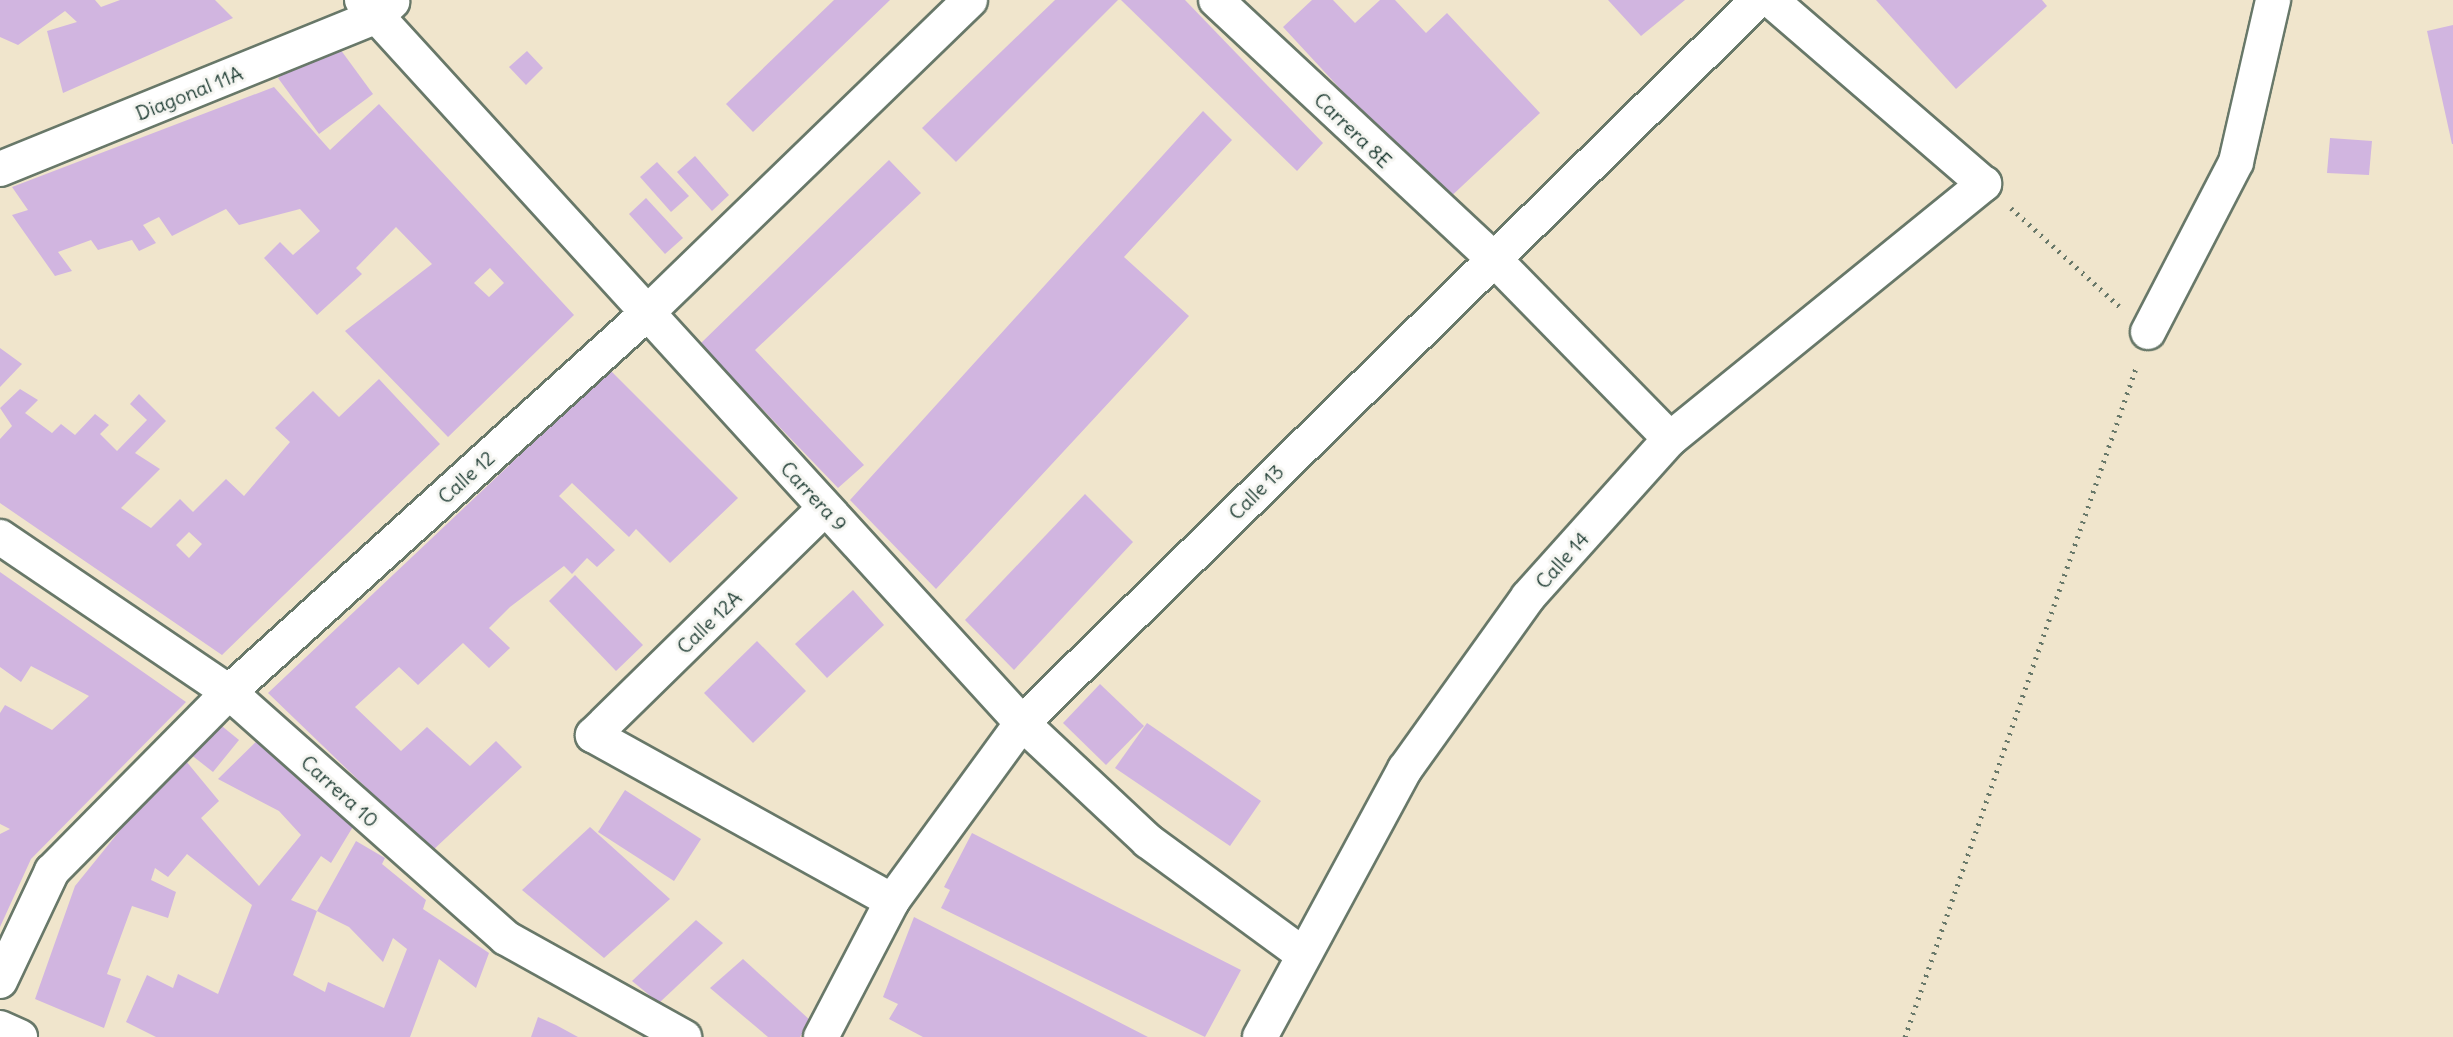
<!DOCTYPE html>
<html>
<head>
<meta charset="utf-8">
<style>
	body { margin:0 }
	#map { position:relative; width:2453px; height:1037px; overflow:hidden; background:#f0e5cc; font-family:Delius,sans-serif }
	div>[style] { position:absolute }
	.building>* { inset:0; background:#d1b5e0 }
	.path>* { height:5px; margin-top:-2.5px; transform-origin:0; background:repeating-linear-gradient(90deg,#687869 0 2px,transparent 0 8px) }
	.roads { filter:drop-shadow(2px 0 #687869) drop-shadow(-2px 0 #687869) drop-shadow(0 2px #687869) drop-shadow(0 -2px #687869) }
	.minor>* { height:34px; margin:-17px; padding:0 17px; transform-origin:17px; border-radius:17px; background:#fff }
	span { translate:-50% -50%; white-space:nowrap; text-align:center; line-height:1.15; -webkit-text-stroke:6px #f6f6f2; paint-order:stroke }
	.street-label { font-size:20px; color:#1f3d34 }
</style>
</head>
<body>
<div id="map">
	<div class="building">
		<div style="clip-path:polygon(0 0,95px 0,101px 7px,120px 0,215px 0,233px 18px,63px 93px,47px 31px,77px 22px,65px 11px,18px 45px,0 37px)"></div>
		<div style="clip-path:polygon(834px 0,890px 0,753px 132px,726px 104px)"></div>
		<div style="clip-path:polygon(1055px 0,1118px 0,956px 162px,922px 128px)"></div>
		<div style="clip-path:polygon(1121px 0,1185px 0,1323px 143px,1297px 171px)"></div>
		<div style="clip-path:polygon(1312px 0,1333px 0,1355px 23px,1380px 0,1395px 0,1426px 33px,1447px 13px,1540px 113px,1445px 202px,1283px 27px)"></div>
		<div style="clip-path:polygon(1608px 0,1685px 0,1641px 36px)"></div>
		<div style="clip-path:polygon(1876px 0,2042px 0,2047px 6px,1956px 89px)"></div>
		<div style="clip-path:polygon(2453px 25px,2453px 144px,2452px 144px,2427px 31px)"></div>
		<div style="clip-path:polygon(332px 38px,373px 94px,319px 134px,278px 78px)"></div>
		<div style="clip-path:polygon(527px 51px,543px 68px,526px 85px,509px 67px)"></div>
		<div style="clip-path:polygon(evenodd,274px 87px,330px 150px,379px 104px,574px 315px,448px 437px,345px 331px,432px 264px,396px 227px,356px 268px,362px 274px,317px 315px,264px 258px,280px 242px,293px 255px,320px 231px,300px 209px,239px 225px,226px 209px,172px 236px,159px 217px,143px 225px,156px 243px,139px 251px,132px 240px,98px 250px,91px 240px,58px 252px,72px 271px,55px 276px,12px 215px,28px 210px,12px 187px,274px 87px,490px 268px,504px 283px,489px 297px,474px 283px,490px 268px)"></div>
		<div style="clip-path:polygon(1203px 111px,1232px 140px,1124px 257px,1189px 316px,936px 589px,850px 500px)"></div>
		<div style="clip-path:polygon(2330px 138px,2372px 141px,2369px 175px,2327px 173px)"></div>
		<div style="clip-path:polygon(695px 156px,729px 195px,712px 211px,677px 172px)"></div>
		<div style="clip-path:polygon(889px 160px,921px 193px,755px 350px,864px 465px,838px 488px,700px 344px)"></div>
		<div style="clip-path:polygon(657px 162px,689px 196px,671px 212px,640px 177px)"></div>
		<div style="clip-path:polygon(646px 198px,683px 238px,665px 254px,629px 214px)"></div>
		<div style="clip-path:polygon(0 348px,22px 364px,0 387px)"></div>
		<div style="clip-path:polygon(610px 370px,738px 498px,670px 563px,636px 529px,629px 537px,572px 483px,559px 496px,615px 550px,597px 567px,587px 558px,572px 574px,564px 566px,510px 607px,489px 628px,510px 648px,489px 668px,463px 643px,418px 685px,399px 667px,355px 707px,401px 751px,427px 727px,470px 766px,496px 741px,522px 767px,432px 851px,268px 693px)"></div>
		<div style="clip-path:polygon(evenodd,379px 379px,440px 444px,222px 655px,0 503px,0 439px,12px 426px,0 408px,20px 389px,38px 400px,25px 413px,52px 433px,61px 424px,75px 435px,95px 414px,109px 425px,100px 434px,117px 451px,147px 420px,130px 404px,139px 394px,166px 421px,135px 453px,160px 469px,121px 508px,151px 528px,180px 499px,193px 512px,226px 479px,244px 496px,290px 442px,275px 428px,313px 391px,339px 417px,379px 379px,189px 532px,202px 544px,189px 558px,176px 545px,189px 532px)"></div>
		<div style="clip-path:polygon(1085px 494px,1133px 542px,1014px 670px,965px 620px)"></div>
		<div style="clip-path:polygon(0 572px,186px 702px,31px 859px,0 927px,0 834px,10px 829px,0 824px,0 713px,5px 705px,52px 730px,89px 696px,31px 666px,21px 682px,0 667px)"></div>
		<div style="clip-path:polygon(575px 575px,643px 645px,616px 671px,549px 601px)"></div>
		<div style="clip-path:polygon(853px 590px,884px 625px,827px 678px,795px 644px)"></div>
		<div style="clip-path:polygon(757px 641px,806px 691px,753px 743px,704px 693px)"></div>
		<div style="clip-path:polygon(1100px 684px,1144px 726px,1106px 765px,1063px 723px)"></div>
		<div style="clip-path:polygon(212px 718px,239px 740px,213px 772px,185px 750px)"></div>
		<div style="clip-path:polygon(1147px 723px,1261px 801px,1230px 846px,1115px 768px)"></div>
		<div style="clip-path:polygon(262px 736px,354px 825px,331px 863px,321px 856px,291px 900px,317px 911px,293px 975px,325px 992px,328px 982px,384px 1008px,407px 949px,393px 938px,383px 962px,349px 927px,317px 911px,356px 841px,385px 858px,382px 864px,426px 900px,423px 909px,489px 953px,476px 988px,439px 959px,410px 1037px,156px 1037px,126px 1022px,147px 975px,173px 988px,178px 974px,218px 994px,252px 905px,187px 854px,168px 877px,155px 868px,151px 880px,176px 892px,168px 918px,132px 906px,107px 974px,121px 979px,104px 1028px,35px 999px,75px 886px,181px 755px,219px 801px,201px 818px,259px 886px,301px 835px,279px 811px,218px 779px)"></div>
		<div style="clip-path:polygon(625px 790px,701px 839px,674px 881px,598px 832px)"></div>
		<div style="clip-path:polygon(590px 827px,670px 899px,604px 958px,522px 890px)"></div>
		<div style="clip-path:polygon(972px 833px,1241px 970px,1205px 1037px,941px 908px,950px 890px,944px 887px)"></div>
		<div style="clip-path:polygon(914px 917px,1148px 1037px,923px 1037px,889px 1019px,898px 1004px,883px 997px)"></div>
		<div style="clip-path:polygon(696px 920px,723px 943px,659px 1003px,632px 981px)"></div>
		<div style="clip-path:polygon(743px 959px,811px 1021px,800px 1037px,768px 1037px,710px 988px)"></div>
		<div style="clip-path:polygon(538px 1017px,556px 1025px,578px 1037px,531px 1037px)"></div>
	</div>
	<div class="path">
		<div style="left:2011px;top:208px;width:146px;rotate:42.2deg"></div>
		<div style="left:1905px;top:1037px;width:711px;rotate:-70.95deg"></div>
	</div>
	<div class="roads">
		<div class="minor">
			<div style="left:362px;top:0;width:979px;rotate:47.61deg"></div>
			<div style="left:1022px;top:723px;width:173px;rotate:43.1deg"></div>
			<div style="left:1148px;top:841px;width:190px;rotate:36.2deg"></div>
			<div style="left:1216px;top:0;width:379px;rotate:43deg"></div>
			<div style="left:1493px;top:258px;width:253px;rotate:45.6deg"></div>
			<div style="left:0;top:169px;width:407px;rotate:-22.1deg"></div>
			<div style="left:377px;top:16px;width:21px;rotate:-43deg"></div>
			<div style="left:2148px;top:332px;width:191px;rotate:-62.6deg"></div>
			<div style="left:2236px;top:162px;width:166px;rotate:-77.1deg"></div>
			<div style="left:825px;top:508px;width:325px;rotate:135.6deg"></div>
			<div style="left:593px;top:735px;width:342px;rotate:29deg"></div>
			<div style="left:0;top:537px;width:277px;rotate:34.1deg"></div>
			<div style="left:229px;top:692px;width:370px;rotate:41.6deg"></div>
			<div style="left:506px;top:938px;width:204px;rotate:29.1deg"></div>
			<div style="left:0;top:981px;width:122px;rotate:-64.7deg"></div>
			<div style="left:52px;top:871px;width:252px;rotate:-45.3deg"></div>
			<div style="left:229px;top:692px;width:560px;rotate:-42.18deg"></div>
			<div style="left:644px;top:316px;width:454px;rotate:-44.1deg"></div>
			<div style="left:0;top:1028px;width:22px;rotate:24deg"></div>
			<div style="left:821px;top:1037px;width:153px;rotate:-62.4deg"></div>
			<div style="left:892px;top:901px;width:220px;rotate:-53.9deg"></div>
			<div style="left:1022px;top:723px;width:1032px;rotate:-44.49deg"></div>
			<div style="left:1260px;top:1037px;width:305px;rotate:-61.6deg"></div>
			<div style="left:1405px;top:769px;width:211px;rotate:-54.4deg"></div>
			<div style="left:1528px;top:597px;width:212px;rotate:-48.1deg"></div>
			<div style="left:1670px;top:439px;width:405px;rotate:-39.1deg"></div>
			<div style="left:1984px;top:184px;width:281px;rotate:-139.2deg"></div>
		</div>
	</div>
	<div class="street-label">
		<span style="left:189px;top:93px;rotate:-22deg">Diagonal 11A</span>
		<span style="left:1353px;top:130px;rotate:44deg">Carrera 8E</span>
		<span style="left:466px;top:477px;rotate:-42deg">Calle 12</span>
		<span style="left:1256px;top:492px;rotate:-45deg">Calle 13</span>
		<span style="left:814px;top:496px;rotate:47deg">Carrera 9</span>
		<span style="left:1562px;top:560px;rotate:-48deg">Calle 14</span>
		<span style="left:709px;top:622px;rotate:-44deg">Calle 12A</span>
		<span style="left:340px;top:791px;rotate:42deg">Carrera 10</span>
	</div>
</div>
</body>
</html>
